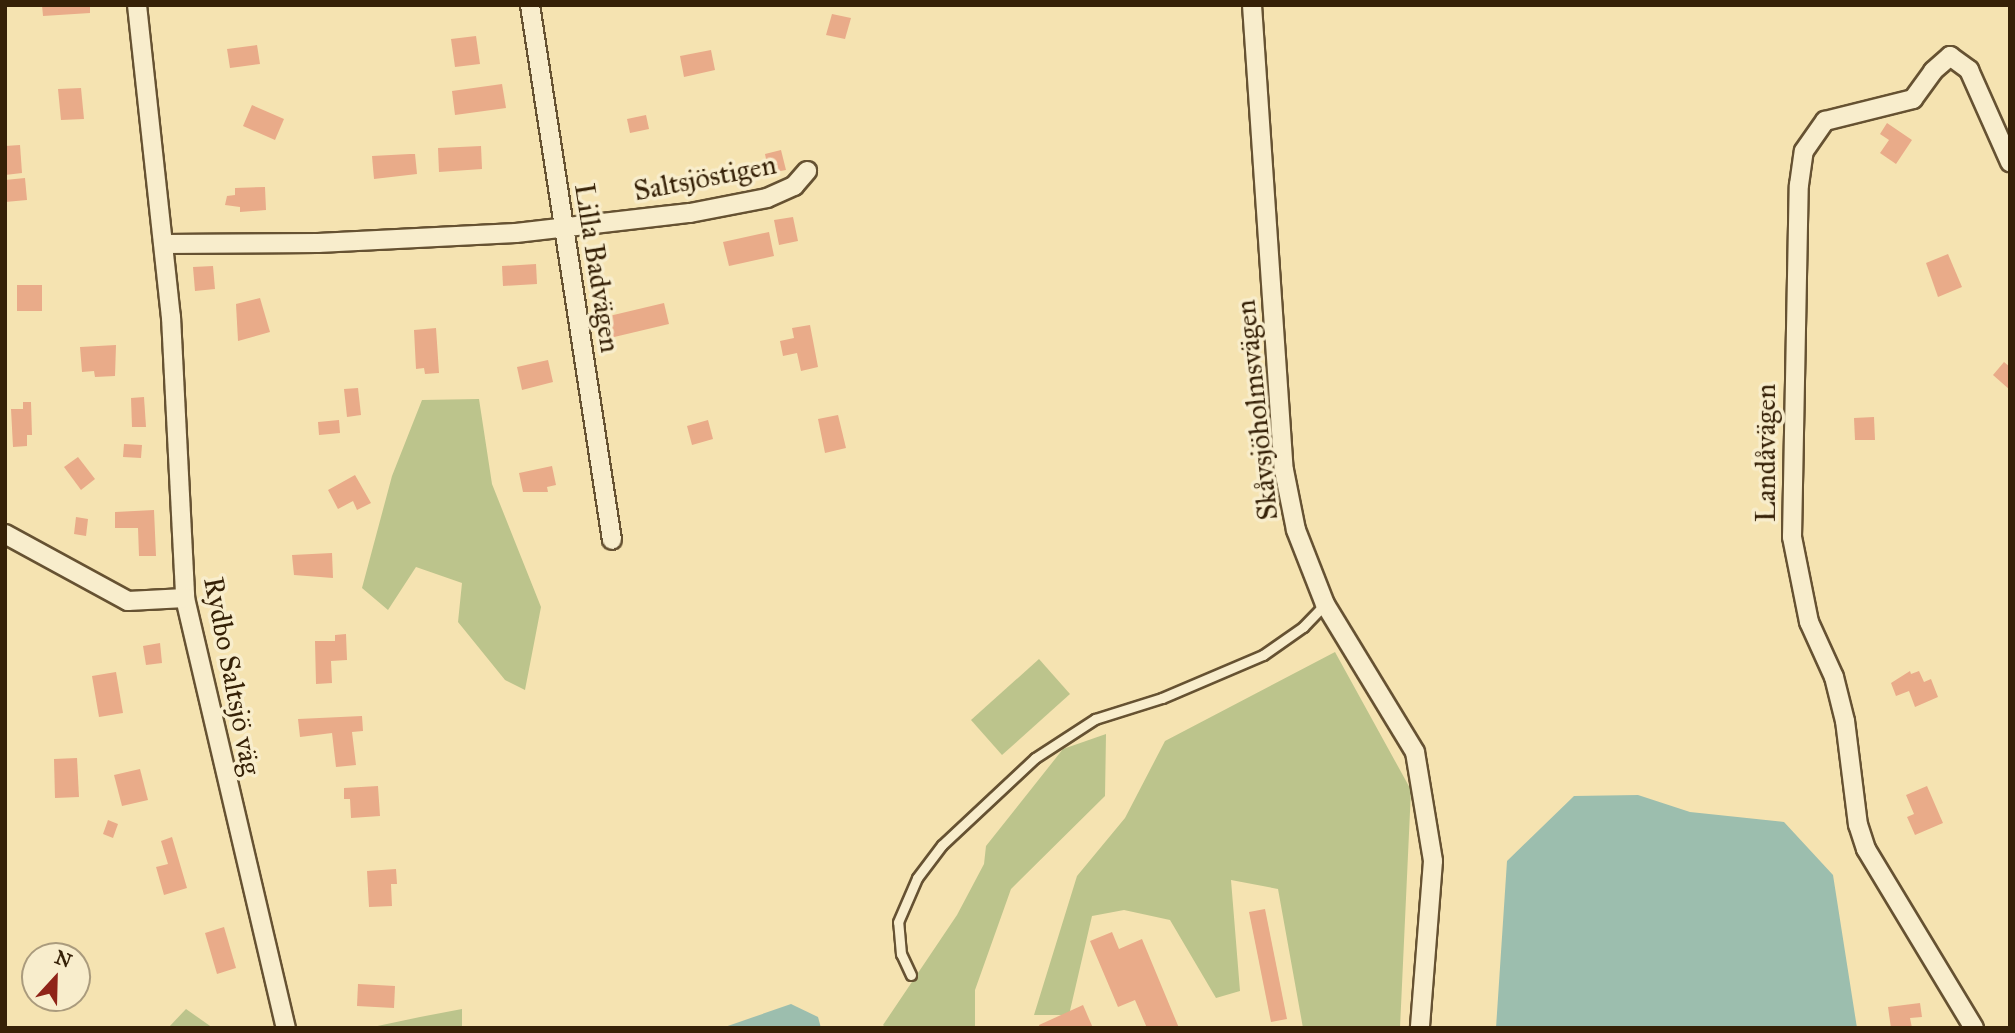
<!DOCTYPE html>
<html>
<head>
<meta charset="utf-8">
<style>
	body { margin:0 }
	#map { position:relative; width:2015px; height:1033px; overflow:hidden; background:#f5e3b1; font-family:"IM FELL Great Primer",serif }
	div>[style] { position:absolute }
	.green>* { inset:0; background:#bcc48c }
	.water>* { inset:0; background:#9cbeae }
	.building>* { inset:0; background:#e9ab89 }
	.roads { filter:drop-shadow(2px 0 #665232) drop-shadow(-2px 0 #665232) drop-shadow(0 2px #665232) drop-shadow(0 -2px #665232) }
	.lane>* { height:9px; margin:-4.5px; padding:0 4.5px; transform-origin:4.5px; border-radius:4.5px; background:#f8edcc }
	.street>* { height:18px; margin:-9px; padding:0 9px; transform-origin:9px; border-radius:9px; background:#f8edcc }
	span { translate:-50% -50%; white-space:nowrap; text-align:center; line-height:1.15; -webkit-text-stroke:7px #f8edcc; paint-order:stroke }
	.street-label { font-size:28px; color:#362107 }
	.frame { position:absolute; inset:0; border:7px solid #362107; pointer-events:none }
	.north { position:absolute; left:21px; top:942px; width:70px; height:70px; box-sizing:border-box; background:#f8edcc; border:2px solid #aa9b7d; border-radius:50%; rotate:22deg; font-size:19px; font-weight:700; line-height:28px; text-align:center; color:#362107 }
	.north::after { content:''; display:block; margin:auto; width:24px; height:32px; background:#8f2418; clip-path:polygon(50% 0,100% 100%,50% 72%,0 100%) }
</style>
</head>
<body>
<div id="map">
	<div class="green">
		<div style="clip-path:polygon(479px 399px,492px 484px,541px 607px,525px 690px,505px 680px,458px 622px,462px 583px,416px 567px,388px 610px,362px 588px,392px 476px,422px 400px)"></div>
		<div style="clip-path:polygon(1335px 652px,1411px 790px,1400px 1028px,1303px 1028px,1278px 889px,1231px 880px,1240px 991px,1216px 998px,1170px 920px,1124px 910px,1092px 916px,1069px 1015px,1034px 1015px,1077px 876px,1125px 818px,1165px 741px)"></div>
		<div style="clip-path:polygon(1039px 659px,1070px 694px,1002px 755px,971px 720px)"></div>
		<div style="clip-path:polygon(1106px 734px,1105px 796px,1011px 889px,975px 990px,975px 1028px,886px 1028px,883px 1025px,957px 915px,984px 864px,986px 846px,1063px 749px)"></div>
		<div style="clip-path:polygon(186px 1009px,213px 1028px,168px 1028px)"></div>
		<div style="clip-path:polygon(462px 1009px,462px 1028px,368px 1028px,420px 1017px)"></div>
	</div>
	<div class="water">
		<div style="clip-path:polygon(1638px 795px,1690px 812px,1784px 822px,1833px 875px,1857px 1028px,1496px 1028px,1507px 861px,1574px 796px)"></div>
		<div style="clip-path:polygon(791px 1004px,818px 1017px,821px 1028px,722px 1028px)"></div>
	</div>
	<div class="building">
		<div style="clip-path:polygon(42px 5px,90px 5px,90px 13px,43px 16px)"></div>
		<div style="clip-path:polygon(832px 14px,851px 18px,845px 39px,826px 35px)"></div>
		<div style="clip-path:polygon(476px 36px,480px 64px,455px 67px,451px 39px)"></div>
		<div style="clip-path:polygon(257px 45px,260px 64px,230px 68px,227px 49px)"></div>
		<div style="clip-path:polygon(711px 50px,715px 70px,684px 77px,680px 56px)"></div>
		<div style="clip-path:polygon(502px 84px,506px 108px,455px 115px,452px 91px)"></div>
		<div style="clip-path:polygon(81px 88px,84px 119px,61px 120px,58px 89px)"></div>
		<div style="clip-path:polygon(252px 105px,284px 119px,275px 140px,243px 126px)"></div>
		<div style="clip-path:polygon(646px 115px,649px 129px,630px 133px,627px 119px)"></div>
		<div style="clip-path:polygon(1887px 123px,1912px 140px,1896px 164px,1880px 153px,1889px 140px,1880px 134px)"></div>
		<div style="clip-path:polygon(20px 145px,22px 173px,5px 175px,5px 146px)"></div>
		<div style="clip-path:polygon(481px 146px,482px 169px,439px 172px,438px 148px)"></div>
		<div style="clip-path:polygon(781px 150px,786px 170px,769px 173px,765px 154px)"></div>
		<div style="clip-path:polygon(410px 154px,415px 154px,417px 174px,374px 179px,372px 156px)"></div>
		<div style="clip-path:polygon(25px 178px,27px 200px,5px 202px,5px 180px)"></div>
		<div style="clip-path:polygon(265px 187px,266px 210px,240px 212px,240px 207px,225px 205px,227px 196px,235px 195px,235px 188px)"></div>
		<div style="clip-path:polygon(793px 217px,798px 241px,779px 245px,774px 220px)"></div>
		<div style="clip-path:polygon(769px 232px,774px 256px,729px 266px,723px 242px)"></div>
		<div style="clip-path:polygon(1948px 254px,1962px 287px,1938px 297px,1926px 263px)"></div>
		<div style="clip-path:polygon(536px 264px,537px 284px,503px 286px,502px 266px)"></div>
		<div style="clip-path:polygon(213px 266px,215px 289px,195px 291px,193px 267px)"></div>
		<div style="clip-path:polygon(17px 285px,42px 285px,42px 311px,17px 311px)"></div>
		<div style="clip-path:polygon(260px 298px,270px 332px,238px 341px,236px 304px)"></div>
		<div style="clip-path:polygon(664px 303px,669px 324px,610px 338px,605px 317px)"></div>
		<div style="clip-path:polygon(810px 325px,818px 367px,801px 371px,797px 353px,783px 356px,780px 341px,794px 338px,792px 328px)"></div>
		<div style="clip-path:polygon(436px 328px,439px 373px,425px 374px,424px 368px,416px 369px,414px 330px)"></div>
		<div style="clip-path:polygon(116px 345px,115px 376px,95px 377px,94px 371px,82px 372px,80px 347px)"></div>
		<div style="clip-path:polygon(548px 360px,553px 382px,522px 390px,517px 367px)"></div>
		<div style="clip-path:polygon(2004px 362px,2010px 367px,2010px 390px,1993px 375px)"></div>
		<div style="clip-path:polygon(358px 388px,361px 415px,347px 417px,344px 389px)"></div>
		<div style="clip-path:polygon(144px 397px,146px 427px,132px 427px,131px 398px)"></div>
		<div style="clip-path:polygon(23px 402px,31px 402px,32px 435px,27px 435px,27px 446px,13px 447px,11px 409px,23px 409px)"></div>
		<div style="clip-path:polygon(838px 415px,846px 448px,825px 453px,818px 419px)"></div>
		<div style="clip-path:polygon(1874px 417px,1875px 440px,1855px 440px,1854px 418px)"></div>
		<div style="clip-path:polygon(339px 420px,340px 433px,319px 435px,318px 422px)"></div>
		<div style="clip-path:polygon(708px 420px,713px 439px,692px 445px,687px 426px)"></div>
		<div style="clip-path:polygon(124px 444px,142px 445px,141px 458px,123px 457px)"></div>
		<div style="clip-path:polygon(78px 457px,95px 479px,81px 490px,64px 467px)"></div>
		<div style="clip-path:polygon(552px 466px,556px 485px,547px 487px,548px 492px,523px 492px,519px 473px)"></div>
		<div style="clip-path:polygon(355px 475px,371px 503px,357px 510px,353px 501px,338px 509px,328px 490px)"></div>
		<div style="clip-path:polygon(154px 510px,156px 556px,139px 556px,138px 528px,115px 528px,115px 512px)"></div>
		<div style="clip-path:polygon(76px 517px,88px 519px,86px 536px,74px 534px)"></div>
		<div style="clip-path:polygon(332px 553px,333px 578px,294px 575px,292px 555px)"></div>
		<div style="clip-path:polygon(346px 634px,347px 660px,331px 661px,332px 683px,316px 684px,315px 641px,335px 641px,335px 635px)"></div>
		<div style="clip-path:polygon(160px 643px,162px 663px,146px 665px,143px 646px)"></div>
		<div style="clip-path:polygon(1910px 671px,1911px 674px,1919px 671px,1924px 682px,1931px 679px,1938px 697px,1915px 707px,1909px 691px,1896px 696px,1891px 683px)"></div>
		<div style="clip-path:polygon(116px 672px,123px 713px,99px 717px,92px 676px)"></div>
		<div style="clip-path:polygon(362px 716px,363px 731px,352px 732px,356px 765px,336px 767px,332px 733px,300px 737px,298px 719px)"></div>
		<div style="clip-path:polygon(77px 758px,79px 797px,55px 798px,54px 759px)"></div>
		<div style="clip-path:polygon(140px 769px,148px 800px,122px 806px,114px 775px)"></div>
		<div style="clip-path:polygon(378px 786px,380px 816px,351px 818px,350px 799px,344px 799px,344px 788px)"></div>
		<div style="clip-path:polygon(1927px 786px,1943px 823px,1915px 835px,1907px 817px,1914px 814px,1906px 795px)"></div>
		<div style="clip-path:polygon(108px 820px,118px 824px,113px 838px,103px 834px)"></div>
		<div style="clip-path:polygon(172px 837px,187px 888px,164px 895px,156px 867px,168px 864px,161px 841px)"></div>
		<div style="clip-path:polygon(396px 869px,397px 884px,391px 884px,392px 906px,369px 907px,367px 871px)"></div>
		<div style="clip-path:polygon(1265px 909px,1287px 1019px,1271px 1022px,1249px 912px)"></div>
		<div style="clip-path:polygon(224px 927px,236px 968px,217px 974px,205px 933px)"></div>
		<div style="clip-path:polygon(1112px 932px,1119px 949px,1142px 939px,1179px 1028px,1147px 1028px,1135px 1000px,1118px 1007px,1090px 941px)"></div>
		<div style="clip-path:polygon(358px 984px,395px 986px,394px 1008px,357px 1006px)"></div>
		<div style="clip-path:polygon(1920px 1003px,1922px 1017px,1910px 1018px,1912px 1028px,1891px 1028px,1888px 1007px)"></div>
		<div style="clip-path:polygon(1083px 1005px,1093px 1028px,1040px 1028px,1039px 1025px)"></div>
	</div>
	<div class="roads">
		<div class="lane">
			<div style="left:911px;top:975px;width:23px;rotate:-115deg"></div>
			<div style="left:901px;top:954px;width:32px;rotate:-95deg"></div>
			<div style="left:898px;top:922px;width:48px;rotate:-66.6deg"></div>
			<div style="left:917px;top:878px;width:41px;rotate:-52.9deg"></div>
			<div style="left:942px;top:845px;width:127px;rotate:-43.1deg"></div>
			<div style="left:1035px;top:758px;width:72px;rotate:-33deg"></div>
			<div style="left:1095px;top:719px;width:70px;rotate:-17.4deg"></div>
			<div style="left:1162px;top:698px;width:110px;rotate:-23.1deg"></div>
			<div style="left:1263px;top:655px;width:49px;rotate:-35deg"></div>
			<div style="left:1303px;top:627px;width:32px;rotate:-46deg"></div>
		</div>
		<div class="street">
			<div style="left:137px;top:5px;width:314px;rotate:83.8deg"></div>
			<div style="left:171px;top:317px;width:281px;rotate:87.1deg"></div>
			<div style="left:185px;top:598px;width:442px;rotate:76.8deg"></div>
			<div style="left:530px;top:5px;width:541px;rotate:81.29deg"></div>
			<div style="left:1252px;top:5px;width:466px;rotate:86.1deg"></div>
			<div style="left:1284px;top:470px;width:61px;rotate:78.7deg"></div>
			<div style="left:1296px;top:530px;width:79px;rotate:68.6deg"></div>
			<div style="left:1325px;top:604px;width:173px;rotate:58.7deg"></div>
			<div style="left:1415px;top:752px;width:110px;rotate:80.6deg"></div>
			<div style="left:1433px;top:861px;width:168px;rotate:94.5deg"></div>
			<div style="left:164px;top:244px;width:154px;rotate:-0.4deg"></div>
			<div style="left:318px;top:243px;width:198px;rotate:-2.9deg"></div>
			<div style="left:516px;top:233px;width:175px;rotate:-6.6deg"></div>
			<div style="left:690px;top:213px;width:78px;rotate:-11deg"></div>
			<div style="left:767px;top:198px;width:30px;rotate:-24deg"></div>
			<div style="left:794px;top:186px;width:20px;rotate:-49deg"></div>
			<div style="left:5px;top:534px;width:140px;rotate:28.6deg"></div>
			<div style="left:128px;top:601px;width:57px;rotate:-3deg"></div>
			<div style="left:1974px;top:1028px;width:209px;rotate:-121.1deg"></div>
			<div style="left:1866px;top:849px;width:25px;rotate:-108deg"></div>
			<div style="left:1858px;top:825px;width:105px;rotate:-97.1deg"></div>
			<div style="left:1845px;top:721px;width:45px;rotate:-104deg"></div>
			<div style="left:1834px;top:677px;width:60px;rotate:-114.4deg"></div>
			<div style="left:1809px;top:622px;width:87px;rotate:-101.3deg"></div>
			<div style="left:1792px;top:537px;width:352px;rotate:-88.9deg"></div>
			<div style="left:1799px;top:185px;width:34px;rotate:-82deg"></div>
			<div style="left:1804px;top:151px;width:37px;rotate:-55deg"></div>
			<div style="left:1825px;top:121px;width:91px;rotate:-14deg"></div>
			<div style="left:1913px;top:99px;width:34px;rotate:-54deg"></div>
			<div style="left:1933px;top:71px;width:23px;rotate:-41deg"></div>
			<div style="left:1950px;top:56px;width:24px;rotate:36deg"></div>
			<div style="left:1969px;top:70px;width:101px;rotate:66deg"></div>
		</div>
	</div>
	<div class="street-label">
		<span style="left:705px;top:178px;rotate:-11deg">Saltsjöstigen</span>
		<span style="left:597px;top:268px;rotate:81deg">Lilla Badvägen</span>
		<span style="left:1257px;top:410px;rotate:-96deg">Skåvsjöholmsvägen</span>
		<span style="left:1766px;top:453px;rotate:-90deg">Landåvägen</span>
		<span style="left:232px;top:676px;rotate:79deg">Rydbo Saltsjö väg</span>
	</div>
	<div class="frame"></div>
	<div class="north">N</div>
</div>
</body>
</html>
